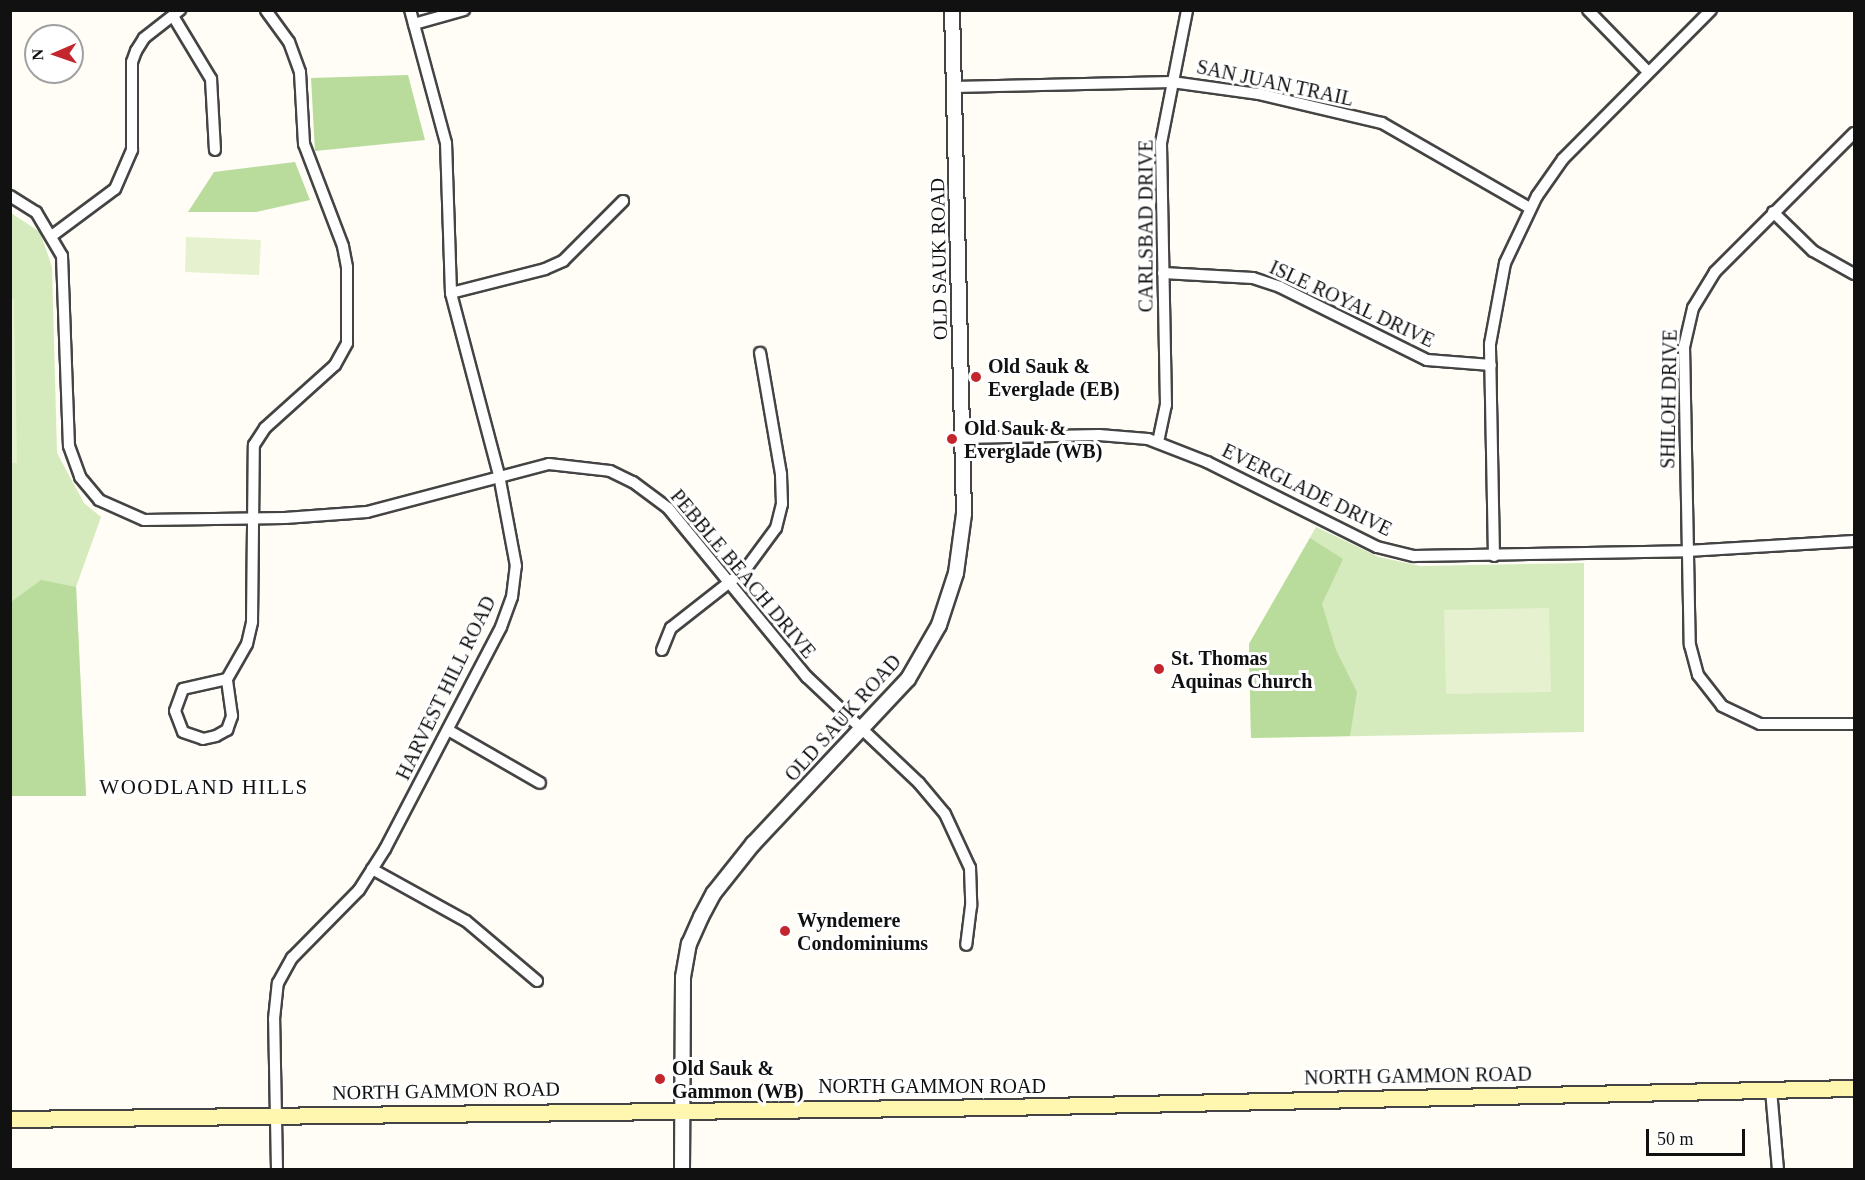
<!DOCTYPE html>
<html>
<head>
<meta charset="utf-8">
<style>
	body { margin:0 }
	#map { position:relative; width:1865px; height:1180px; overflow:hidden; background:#fffdf5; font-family:"Times New Roman",serif }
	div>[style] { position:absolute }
	.green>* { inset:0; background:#d5ebbd }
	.forest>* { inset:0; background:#b9dc9c }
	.pitch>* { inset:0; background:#e6f2cf }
	.roads { filter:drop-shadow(2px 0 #444) drop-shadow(-2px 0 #444) drop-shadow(0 2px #444) drop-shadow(0 -2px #444) }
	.minor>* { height:10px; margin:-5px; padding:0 5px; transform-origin:5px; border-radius:5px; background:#fff }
	.tertiary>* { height:14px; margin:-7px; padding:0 7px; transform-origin:7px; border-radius:7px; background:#fff }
	.secondary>* { height:15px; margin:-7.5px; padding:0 7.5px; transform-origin:7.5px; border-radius:7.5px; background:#fff6b0 }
	.dots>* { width:16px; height:16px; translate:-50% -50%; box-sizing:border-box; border:3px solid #fff; border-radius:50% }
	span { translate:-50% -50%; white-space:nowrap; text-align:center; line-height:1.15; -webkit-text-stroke:6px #fff; paint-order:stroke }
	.street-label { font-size:20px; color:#111 }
	.poi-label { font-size:20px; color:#111; font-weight:700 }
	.left { translate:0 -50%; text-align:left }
	.neighbourhood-label { font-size:21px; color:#111; letter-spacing:1.5px }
	.frame { position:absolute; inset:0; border:12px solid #111; pointer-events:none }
	.north { position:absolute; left:24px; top:24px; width:60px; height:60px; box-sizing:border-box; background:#fff; border:2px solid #a0a0a0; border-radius:50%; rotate:268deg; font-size:16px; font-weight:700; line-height:24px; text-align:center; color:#111 }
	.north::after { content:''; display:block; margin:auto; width:21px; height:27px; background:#c4262e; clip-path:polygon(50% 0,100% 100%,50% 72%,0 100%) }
	.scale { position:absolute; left:1646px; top:1129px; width:99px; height:27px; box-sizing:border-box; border:3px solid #111; border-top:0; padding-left:8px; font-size:18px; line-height:21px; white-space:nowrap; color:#111; -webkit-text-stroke:4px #fff; paint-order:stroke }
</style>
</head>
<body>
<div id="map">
	<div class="green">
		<div style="clip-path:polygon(11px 213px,40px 232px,52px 267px,57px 453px,84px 503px,101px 517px,76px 587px,86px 796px,11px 796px)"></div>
		<div style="clip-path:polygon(1316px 527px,1379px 557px,1420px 566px,1584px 563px,1584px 732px,1251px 738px,1249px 644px)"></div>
	</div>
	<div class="forest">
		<div style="clip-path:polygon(408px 75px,425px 140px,315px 151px,311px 78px)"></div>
		<div style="clip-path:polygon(295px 162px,310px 200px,256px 212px,188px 212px,214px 172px)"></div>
		<div style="clip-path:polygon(1310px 538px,1343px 559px,1322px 604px,1336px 650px,1357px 692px,1350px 736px,1251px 738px,1249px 644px)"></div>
		<div style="clip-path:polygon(41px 580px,76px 587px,86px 796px,11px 796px,11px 602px)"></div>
	</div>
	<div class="pitch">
		<div style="clip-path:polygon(186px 237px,261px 240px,259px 275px,185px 272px)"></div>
		<div style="clip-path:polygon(11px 299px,14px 299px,17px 463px,11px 463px)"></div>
		<div style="clip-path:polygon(1549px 608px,1551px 692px,1446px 694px,1444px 610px)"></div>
	</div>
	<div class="roads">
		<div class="minor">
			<div style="left:1588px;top:10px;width:86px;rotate:45.9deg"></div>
			<div style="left:173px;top:16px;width:74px;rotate:58.9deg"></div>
			<div style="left:211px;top:79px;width:71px;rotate:86.8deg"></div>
			<div style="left:414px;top:24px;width:52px;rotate:-15.6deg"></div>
			<div style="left:954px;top:87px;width:218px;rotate:-1.3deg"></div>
			<div style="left:1172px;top:82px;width:88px;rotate:7.9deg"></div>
			<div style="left:1259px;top:94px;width:126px;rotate:13.3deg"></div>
			<div style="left:1382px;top:123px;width:171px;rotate:29.9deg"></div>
			<div style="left:1854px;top:133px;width:197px;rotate:135deg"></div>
			<div style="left:1715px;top:272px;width:42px;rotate:121.4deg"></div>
			<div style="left:1693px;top:308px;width:39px;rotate:103deg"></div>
			<div style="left:1684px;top:346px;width:299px;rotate:88.9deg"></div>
			<div style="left:1690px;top:645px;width:31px;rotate:75deg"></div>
			<div style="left:1698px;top:675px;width:39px;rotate:52deg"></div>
			<div style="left:1722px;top:706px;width:42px;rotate:25.3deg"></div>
			<div style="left:1760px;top:724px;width:94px"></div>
			<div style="left:10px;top:196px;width:31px;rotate:32deg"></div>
			<div style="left:36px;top:212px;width:51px;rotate:59.4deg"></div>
			<div style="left:62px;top:256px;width:190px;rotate:87.9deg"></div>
			<div style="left:69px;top:446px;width:33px;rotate:70deg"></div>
			<div style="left:80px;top:477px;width:30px;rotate:50deg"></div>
			<div style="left:99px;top:500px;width:49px;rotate:24deg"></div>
			<div style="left:144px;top:520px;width:141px;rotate:-0.8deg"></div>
			<div style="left:285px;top:518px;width:82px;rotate:-4.2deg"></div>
			<div style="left:367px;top:512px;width:188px;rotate:-14.8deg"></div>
			<div style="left:549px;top:464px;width:61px;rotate:6.5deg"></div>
			<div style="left:610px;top:471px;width:25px;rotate:26deg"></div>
			<div style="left:633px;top:482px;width:44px;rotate:36.6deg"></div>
			<div style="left:668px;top:508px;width:219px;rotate:50.6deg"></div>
			<div style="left:807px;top:677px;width:154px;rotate:43.4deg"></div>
			<div style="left:919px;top:783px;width:40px;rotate:50deg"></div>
			<div style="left:945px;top:814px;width:60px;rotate:65.2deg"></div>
			<div style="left:970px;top:868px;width:38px;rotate:88deg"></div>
			<div style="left:971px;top:906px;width:39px;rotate:97deg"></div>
			<div style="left:1773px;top:212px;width:56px;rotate:44.3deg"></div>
			<div style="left:1813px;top:251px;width:47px;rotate:29.3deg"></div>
			<div style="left:53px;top:235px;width:77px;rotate:-36.6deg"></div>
			<div style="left:115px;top:189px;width:43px;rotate:-66.4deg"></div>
			<div style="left:132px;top:150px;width:88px;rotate:-90deg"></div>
			<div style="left:132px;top:62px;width:12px;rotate:-70deg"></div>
			<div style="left:136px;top:51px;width:15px;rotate:-58deg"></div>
			<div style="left:144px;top:38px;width:46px;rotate:-37.9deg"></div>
			<div style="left:1163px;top:273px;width:90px;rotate:3.2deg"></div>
			<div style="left:1253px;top:278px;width:28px;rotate:18deg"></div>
			<div style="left:1280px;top:287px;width:164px;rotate:26.4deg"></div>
			<div style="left:1427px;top:360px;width:64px;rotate:4.5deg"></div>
			<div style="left:451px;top:293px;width:97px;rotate:-14.3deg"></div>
			<div style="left:545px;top:269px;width:20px;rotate:-24deg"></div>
			<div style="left:563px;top:261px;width:85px;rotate:-45deg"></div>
			<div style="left:963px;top:438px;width:136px;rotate:-1.3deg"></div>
			<div style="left:1099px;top:435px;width:49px;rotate:4.7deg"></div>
			<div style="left:1148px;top:439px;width:63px;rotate:21.3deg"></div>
			<div style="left:1207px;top:462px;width:190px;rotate:26.6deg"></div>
			<div style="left:1377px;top:547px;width:38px;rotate:14deg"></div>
			<div style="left:1414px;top:556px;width:273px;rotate:-1deg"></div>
			<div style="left:1687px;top:551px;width:167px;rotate:-3.4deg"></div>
			<div style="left:1158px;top:442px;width:38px;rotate:-78deg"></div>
			<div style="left:1166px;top:405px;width:262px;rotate:-91.1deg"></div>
			<div style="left:1161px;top:143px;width:135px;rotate:-78.9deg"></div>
			<div style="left:1494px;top:556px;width:212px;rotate:-91.1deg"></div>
			<div style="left:1490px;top:344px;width:82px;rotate:-79.5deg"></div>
			<div style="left:1505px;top:263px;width:74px;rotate:-64.5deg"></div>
			<div style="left:1537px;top:196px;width:45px;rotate:-54.9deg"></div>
			<div style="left:1563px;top:159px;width:210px;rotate:-45.2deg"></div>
			<div style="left:662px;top:650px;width:24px;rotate:-68deg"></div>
			<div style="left:671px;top:628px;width:94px;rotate:-38.1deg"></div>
			<div style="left:745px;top:570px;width:52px;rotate:-53.6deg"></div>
			<div style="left:776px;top:528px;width:25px;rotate:-76deg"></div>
			<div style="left:782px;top:504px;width:30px;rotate:-92deg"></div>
			<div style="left:781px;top:474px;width:123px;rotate:-99.8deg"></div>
			<div style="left:227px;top:679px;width:45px;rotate:167.2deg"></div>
			<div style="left:183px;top:689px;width:23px;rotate:110deg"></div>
			<div style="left:175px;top:711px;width:22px;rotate:69deg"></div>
			<div style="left:183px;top:732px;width:21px;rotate:19deg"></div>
			<div style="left:203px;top:739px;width:13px;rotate:-13deg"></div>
			<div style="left:216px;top:736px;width:13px;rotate:-29deg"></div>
			<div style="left:227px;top:730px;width:15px;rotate:-70deg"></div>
			<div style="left:232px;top:716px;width:37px;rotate:-98deg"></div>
			<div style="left:227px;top:679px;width:40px;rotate:-60.3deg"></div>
			<div style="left:247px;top:644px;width:23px;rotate:-77deg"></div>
			<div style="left:252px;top:622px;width:177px;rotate:-89.4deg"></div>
			<div style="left:254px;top:445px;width:20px;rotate:-57deg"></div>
			<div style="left:265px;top:428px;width:94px;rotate:-42deg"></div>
			<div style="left:335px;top:365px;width:25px;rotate:-61deg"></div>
			<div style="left:347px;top:343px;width:76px;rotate:-90deg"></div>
			<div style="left:347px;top:267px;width:21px;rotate:-101deg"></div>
			<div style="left:343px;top:246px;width:109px;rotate:-110.9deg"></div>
			<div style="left:304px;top:144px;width:72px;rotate:-93.2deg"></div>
			<div style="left:300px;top:72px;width:32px;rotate:-110deg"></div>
			<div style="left:289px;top:42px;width:39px;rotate:-126deg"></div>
			<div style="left:448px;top:730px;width:106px;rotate:29.9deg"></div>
			<div style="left:372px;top:869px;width:107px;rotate:29deg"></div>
			<div style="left:466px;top:921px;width:93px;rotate:40.2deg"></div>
			<div style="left:1771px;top:1090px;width:80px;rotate:85deg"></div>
			<div style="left:277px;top:1170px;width:151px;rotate:-91.1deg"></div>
			<div style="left:274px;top:1019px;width:36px;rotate:-84deg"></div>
			<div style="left:278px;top:983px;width:29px;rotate:-61deg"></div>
			<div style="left:292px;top:958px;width:95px;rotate:-45.4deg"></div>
			<div style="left:359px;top:890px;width:49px;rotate:-57.6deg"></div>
			<div style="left:385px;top:849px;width:250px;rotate:-62.4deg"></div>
			<div style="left:501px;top:627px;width:32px;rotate:-70deg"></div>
			<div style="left:512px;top:597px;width:31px;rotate:-83deg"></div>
			<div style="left:516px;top:566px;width:93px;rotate:-100.6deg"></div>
			<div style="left:499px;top:475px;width:188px;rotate:-104.8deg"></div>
			<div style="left:451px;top:293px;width:150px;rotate:-91.9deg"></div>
			<div style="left:446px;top:143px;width:138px;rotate:-105.1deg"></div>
		</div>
		<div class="tertiary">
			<div style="left:682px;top:1170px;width:193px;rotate:-89.7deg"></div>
			<div style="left:683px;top:977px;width:34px;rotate:-80deg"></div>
			<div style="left:689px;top:944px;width:30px;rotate:-66deg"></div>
			<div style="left:701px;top:917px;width:27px;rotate:-62deg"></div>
			<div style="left:714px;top:893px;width:63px;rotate:-51.5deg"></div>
			<div style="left:753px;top:844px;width:226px;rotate:-46.8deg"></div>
			<div style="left:908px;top:679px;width:62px;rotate:-60.1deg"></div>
			<div style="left:939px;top:625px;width:55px;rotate:-71.9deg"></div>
			<div style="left:956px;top:573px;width:60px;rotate:-82.3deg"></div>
			<div style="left:964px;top:514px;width:504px;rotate:-91.36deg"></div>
		</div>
		<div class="secondary">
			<div style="left:10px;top:1119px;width:993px;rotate:-0.69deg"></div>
			<div style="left:1003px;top:1107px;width:851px;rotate:-1.28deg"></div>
		</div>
	</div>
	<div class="dots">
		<div style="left:976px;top:377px;background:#c4262e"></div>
		<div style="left:952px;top:439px;background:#c4262e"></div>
		<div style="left:1159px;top:669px;background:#c4262e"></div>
		<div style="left:785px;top:931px;background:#c4262e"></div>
		<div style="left:660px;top:1079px;background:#c4262e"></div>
	</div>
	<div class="street-label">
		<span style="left:1275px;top:83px;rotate:12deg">SAN JUAN TRAIL</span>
		<span style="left:1146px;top:226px;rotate:-90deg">CARLSBAD DRIVE</span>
		<span style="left:939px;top:259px;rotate:-91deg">OLD SAUK ROAD</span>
		<span style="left:1352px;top:304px;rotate:25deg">ISLE ROYAL DRIVE</span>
		<span style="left:1669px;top:399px;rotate:-89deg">SHILOH DRIVE</span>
		<span style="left:1307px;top:490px;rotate:26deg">EVERGLADE DRIVE</span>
		<span style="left:743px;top:574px;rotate:50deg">PEBBLE BEACH DRIVE</span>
		<span style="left:446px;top:688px;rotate:-64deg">HARVEST HILL ROAD</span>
		<span style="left:843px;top:718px;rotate:-48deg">OLD SAUK ROAD</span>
		<span style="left:1418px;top:1076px;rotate:-1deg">NORTH GAMMON ROAD</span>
		<span style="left:932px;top:1086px">NORTH GAMMON ROAD</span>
		<span style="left:446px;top:1091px;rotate:-1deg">NORTH GAMMON ROAD</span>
	</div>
	<div class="poi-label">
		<span class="left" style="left:988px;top:378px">Old Sauk &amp;<br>Everglade (EB)</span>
		<span class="left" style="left:964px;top:440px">Old Sauk &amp;<br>Everglade (WB)</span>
		<span class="left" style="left:1171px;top:670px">St. Thomas<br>Aquinas Church</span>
		<span class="left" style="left:797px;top:932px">Wyndemere<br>Condominiums</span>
		<span class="left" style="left:672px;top:1080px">Old Sauk &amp;<br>Gammon (WB)</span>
	</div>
	<div class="neighbourhood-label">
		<span style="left:204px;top:787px">WOODLAND HILLS</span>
	</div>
	<div class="frame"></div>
	<div class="north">N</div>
	<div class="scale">50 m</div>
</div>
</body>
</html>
